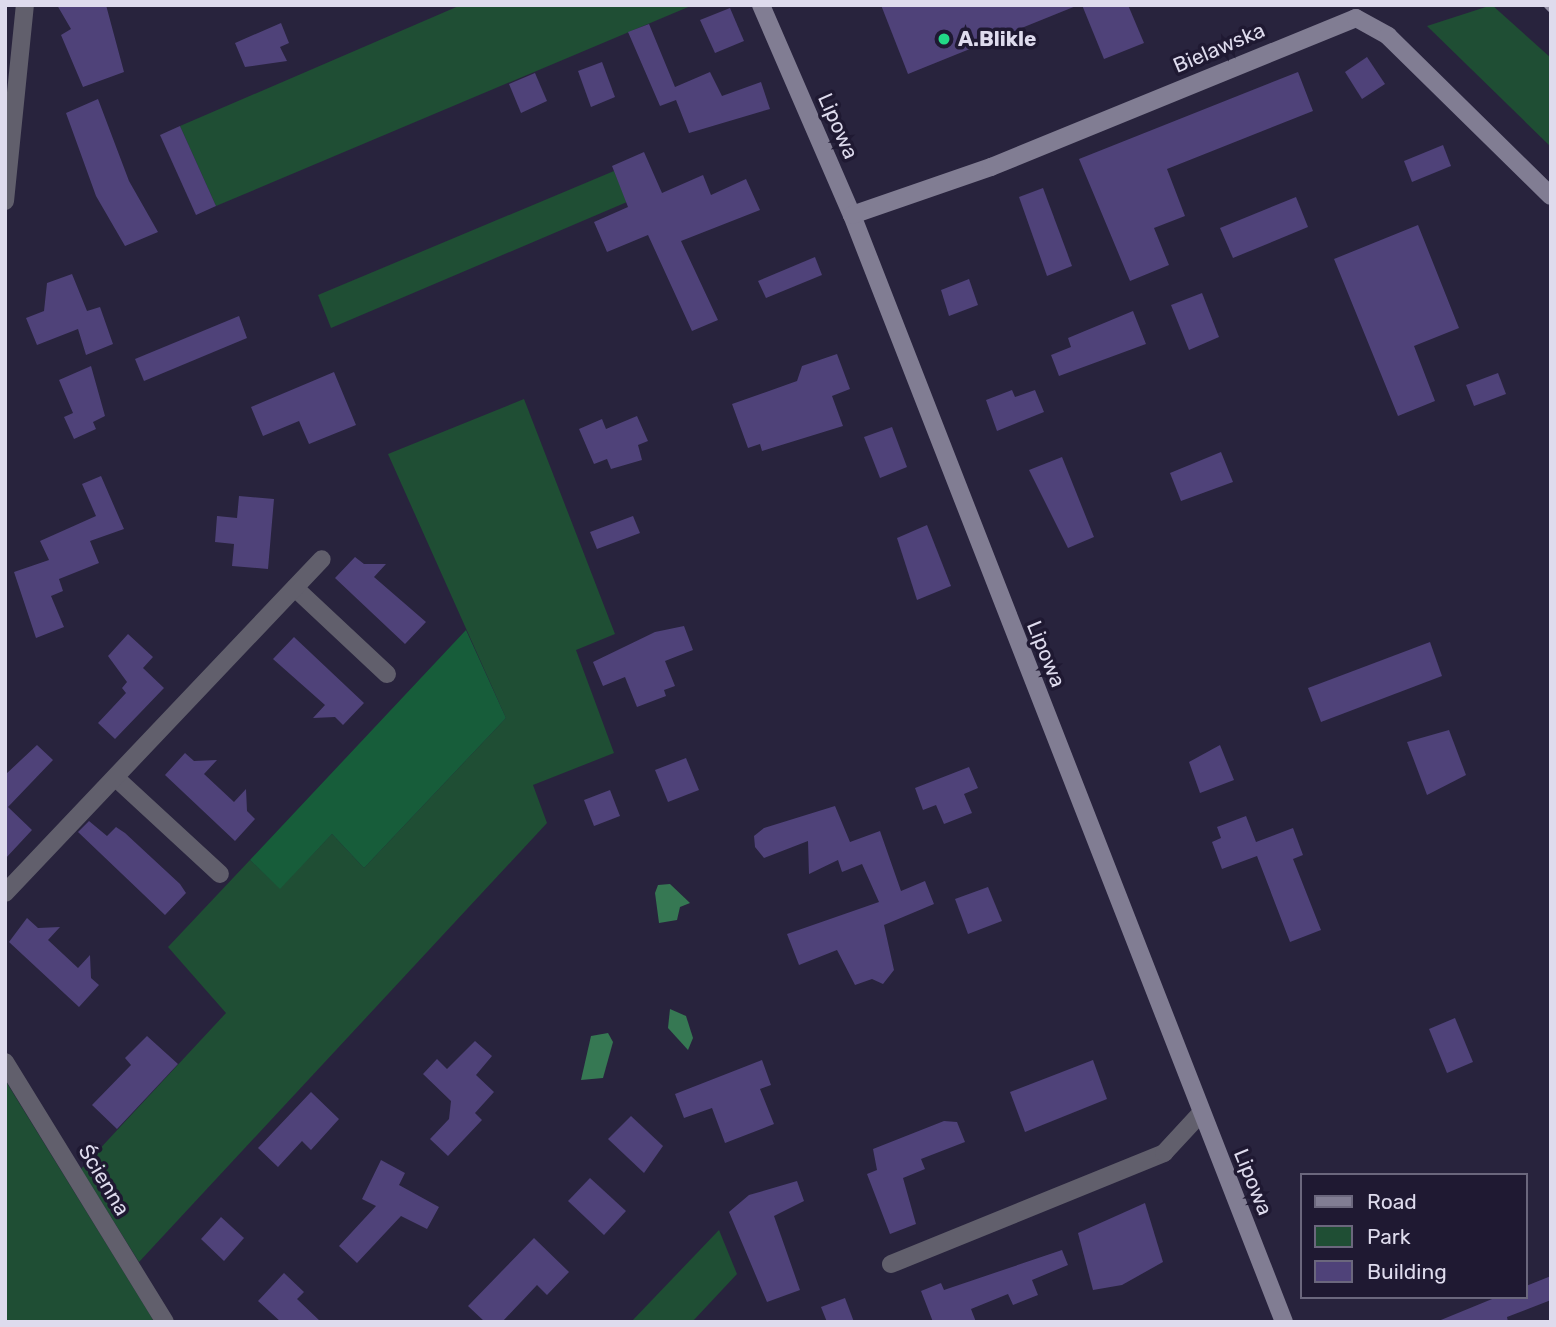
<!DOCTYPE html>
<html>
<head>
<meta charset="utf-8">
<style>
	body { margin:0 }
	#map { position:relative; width:1556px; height:1327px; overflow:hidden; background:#28233d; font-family:Rubik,sans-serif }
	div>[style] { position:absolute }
	.green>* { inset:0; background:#1f4e34 }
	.forest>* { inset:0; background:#175d3a }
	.water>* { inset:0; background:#367853 }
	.building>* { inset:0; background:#4f4279 }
	.street>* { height:18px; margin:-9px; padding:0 9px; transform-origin:9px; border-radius:9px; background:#615f6c }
	.secondary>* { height:18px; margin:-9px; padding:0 9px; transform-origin:9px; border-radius:9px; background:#817d93 }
	.rail>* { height:5px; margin-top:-2.5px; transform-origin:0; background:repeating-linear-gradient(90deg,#9490a6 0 9px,transparent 0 18px) }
	.dots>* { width:19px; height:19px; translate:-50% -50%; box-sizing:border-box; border:4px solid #1f1932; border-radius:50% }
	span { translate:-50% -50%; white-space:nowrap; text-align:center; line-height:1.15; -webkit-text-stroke:7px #1f1932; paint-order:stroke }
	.poi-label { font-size:21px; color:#dedbed; font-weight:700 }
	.left { translate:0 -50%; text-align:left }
	.street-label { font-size:21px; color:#dedbed }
	.frame { position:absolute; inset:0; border:7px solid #dedbed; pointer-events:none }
	.legend { position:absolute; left:1300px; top:1173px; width:228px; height:126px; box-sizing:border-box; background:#1f1932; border:2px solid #6b677d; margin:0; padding:9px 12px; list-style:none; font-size:21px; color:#dedbed }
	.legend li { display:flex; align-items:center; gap:14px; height:35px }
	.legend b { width:35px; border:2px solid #6b677d }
</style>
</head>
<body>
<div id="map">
	<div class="green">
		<div style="clip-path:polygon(461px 5px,693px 5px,216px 206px,180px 126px)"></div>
		<div style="clip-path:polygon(1492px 5px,1551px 58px,1551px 147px,1427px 26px)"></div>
		<div style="clip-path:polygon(614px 171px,627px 202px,331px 328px,318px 295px)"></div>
		<div style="clip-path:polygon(524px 399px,615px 634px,576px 650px,614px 753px,533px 785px,547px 823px,139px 1262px,81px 1169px,226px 1013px,168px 947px,250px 860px,280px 888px,332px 834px,364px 868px,506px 718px,388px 454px)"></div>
		<div style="clip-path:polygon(5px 1080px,149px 1313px,154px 1322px,5px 1322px)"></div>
		<div style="clip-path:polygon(719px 1230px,737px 1274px,692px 1322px,631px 1322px)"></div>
	</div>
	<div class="forest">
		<div style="clip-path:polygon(466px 630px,506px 718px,364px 868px,332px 834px,280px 889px,250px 860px)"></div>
	</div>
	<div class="water">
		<div style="clip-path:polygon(670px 884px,690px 903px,680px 907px,677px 920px,659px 923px,655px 893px,658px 885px)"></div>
		<div style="clip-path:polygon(670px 1009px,686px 1016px,693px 1038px,688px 1050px,668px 1028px)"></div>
		<div style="clip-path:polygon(608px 1033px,613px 1042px,603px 1078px,581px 1080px,591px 1036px)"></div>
	</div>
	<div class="building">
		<div style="clip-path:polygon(57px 5px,106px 5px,124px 72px,83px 87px,61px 35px,71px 29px)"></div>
		<div style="clip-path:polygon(881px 5px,1076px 5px,1076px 6px,908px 74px)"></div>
		<div style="clip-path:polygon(1082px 5px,1128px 5px,1144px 43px,1104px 59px)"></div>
		<div style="clip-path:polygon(730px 8px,744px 41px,715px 53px,700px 20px)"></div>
		<div style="clip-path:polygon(281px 23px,289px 43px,280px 47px,287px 61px,245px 67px,235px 43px)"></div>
		<div style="clip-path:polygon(649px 24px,675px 87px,710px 72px,722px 96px,761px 82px,770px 109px,689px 133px,676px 100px,660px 106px,628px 32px)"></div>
		<div style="clip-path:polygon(1367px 57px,1385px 84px,1362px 99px,1345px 72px)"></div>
		<div style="clip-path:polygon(602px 62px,615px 97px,591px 107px,578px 71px)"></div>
		<div style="clip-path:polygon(1298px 72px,1313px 111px,1167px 169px,1185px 216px,1154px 228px,1169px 265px,1130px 281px,1079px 159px)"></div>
		<div style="clip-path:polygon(535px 73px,547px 101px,521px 113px,509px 84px)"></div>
		<div style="clip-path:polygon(98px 99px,129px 181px,158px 232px,125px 246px,96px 196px,66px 113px)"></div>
		<div style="clip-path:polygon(180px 126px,216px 206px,196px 215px,160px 135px)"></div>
		<div style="clip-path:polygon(1443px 145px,1451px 166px,1412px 182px,1404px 161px)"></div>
		<div style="clip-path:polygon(644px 152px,662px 193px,703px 175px,711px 195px,746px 179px,760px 210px,681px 241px,718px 320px,692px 331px,648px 235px,607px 252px,594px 222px,628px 207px,612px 166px)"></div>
		<div style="clip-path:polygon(1043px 188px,1072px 266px,1047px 276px,1019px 197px)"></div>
		<div style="clip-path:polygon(1296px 197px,1308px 227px,1233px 258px,1220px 228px)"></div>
		<div style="clip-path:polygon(1418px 225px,1459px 328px,1414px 346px,1435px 401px,1398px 416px,1334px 259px)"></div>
		<div style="clip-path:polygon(815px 257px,822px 275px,766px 298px,758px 281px)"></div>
		<div style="clip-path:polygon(72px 274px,87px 311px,100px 307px,113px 344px,86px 355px,78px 329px,37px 345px,26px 318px,44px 311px,47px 283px)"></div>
		<div style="clip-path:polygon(969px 279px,978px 305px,949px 316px,941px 290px)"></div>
		<div style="clip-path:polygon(1202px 293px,1219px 337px,1189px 350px,1171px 305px)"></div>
		<div style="clip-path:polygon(1133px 311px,1146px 344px,1059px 376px,1051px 355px,1071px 347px,1068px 338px)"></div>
		<div style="clip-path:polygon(239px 316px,247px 338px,144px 381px,135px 359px)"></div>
		<div style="clip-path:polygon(837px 354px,850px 389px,832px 396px,843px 426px,762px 451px,760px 444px,748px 448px,732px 404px,797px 381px,802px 366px)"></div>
		<div style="clip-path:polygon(91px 366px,105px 416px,93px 422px,96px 429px,74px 439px,64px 417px,73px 413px,59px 380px)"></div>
		<div style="clip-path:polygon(334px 372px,356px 425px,309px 444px,299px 421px,263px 436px,251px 407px)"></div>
		<div style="clip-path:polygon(1498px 373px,1506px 394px,1474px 406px,1466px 385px)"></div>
		<div style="clip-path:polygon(1012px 390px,1015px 397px,1035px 390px,1044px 412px,997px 431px,986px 400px)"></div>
		<div style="clip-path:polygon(637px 416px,648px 441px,638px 445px,642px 460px,611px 469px,607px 459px,594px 464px,579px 429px,602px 419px,606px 429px)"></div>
		<div style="clip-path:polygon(892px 427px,907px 467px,880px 478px,864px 437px)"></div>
		<div style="clip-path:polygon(1221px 452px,1233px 482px,1181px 501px,1170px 473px)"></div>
		<div style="clip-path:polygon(1062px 457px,1094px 537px,1068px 548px,1029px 470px)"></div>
		<div style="clip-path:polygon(101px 476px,124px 529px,90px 541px,99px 563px,59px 579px,63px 591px,51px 596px,64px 627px,36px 638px,14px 572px,49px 560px,40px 541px,96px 516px,82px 484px)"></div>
		<div style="clip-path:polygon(239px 496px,274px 499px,268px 569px,232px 566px,234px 544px,215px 542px,217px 516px,237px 518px)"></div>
		<div style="clip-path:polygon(633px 516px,640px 533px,597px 549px,590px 532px)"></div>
		<div style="clip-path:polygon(927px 525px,951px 586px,917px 600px,897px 538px)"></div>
		<div style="clip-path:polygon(355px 557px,364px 564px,386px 564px,374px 577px,426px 622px,405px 644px,335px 578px)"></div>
		<div style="clip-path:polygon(684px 626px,693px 650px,665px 661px,675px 686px,664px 690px,666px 696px,637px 707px,625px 677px,603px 686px,593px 662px,655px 632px)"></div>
		<div style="clip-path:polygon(128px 634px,153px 657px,143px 668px,164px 688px,115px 739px,98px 723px,126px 693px,122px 688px,127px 682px,108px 656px)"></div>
		<div style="clip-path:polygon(294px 637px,364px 703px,343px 725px,335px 717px,313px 718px,325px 705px,273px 659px)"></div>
		<div style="clip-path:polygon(1430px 642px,1442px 676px,1321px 722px,1308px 688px)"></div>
		<div style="clip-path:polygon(1449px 730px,1466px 775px,1427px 795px,1407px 742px)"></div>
		<div style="clip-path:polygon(37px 745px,53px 760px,8px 807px,32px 830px,5px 859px,5px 775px)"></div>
		<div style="clip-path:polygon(1220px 745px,1234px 780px,1200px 793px,1189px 762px)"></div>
		<div style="clip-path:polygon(185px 753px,194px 761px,217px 760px,204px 774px,234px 802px,246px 789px,247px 811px,255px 819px,235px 841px,165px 775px)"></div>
		<div style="clip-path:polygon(686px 758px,699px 790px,668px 802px,655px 770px)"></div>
		<div style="clip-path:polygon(969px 767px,978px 788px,964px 794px,972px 813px,944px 824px,936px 805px,923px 810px,915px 788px)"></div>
		<div style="clip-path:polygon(610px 790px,620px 816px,594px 826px,584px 800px)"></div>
		<div style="clip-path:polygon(835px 806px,850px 842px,880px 831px,901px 891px,925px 881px,934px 904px,884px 925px,894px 970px,883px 984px,872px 979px,855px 985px,837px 950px,799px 965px,787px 934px,879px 902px,862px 864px,842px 872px,838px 860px,809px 874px,808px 841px,764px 858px,755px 847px,754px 836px,764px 828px)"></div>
		<div style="clip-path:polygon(1246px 816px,1256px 842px,1293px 828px,1303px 855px,1293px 859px,1321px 930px,1290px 942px,1257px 856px,1222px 869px,1212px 842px,1221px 838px,1217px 827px)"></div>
		<div style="clip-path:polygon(89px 821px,107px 836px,116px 827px,125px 833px,180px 884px,186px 893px,165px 915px,78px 832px)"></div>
		<div style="clip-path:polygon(988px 887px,1002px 921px,968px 934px,955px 899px)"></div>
		<div style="clip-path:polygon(27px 918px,38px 928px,60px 927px,48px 940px,78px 968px,90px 955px,91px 978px,99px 985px,79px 1007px,9px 942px)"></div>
		<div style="clip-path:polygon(1455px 1018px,1473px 1062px,1447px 1073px,1429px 1029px)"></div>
		<div style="clip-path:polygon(147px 1036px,178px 1064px,117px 1129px,92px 1105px,131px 1065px,125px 1058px)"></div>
		<div style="clip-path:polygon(475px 1041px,492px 1056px,476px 1075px,494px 1092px,475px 1113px,482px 1120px,448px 1156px,430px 1139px,449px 1119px,451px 1101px,423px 1074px,437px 1059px,447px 1069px)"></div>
		<div style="clip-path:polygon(762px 1060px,771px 1085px,760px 1089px,774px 1124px,725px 1143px,712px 1108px,684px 1118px,675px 1094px)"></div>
		<div style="clip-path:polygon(1093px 1060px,1107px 1099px,1025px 1132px,1010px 1092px)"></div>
		<div style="clip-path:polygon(311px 1092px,339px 1119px,311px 1150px,302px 1141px,278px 1167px,258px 1148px)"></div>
		<div style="clip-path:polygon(631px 1116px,663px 1146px,644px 1173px,608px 1139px)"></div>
		<div style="clip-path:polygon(944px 1121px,957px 1122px,965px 1142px,921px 1159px,925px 1169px,903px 1178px,916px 1224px,890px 1234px,867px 1174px,877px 1170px,873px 1149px)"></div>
		<div style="clip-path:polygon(381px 1160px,405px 1173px,399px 1185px,439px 1207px,427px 1229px,401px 1216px,357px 1263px,339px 1246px,376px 1206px,362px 1199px)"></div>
		<div style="clip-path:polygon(590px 1178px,626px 1211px,604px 1235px,568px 1201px)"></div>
		<div style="clip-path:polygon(797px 1181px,804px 1201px,774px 1216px,800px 1290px,767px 1302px,729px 1212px,749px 1195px)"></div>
		<div style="clip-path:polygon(1145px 1203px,1163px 1262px,1122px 1285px,1093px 1290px,1078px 1233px)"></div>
		<div style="clip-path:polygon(221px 1217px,244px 1238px,224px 1261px,201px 1239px)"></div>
		<div style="clip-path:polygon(534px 1238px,569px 1272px,547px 1295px,537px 1285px,502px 1322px,485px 1322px,468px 1306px)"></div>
		<div style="clip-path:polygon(1062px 1250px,1068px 1265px,1032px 1280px,1038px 1295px,1013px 1305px,1008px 1294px,971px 1309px,976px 1322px,933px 1322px,921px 1291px,941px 1283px,944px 1290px)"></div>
		<div style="clip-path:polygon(284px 1273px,304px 1292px,297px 1299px,321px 1322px,281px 1322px,258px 1301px)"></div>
		<div style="clip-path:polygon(1551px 1276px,1551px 1300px,1507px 1317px,1508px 1322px,1436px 1322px,1497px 1297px,1526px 1297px,1526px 1286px)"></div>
		<div style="clip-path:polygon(845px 1298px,854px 1322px,827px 1322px,821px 1307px)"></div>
	</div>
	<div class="street">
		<div style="left:5px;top:201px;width:197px;rotate:-84.2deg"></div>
		<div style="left:295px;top:588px;width:126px;rotate:43.1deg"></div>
		<div style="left:117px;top:779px;width:140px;rotate:42.7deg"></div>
		<div style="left:5px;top:893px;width:460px;rotate:-46.5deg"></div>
		<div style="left:5px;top:1062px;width:305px;rotate:58.4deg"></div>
		<div style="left:891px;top:1264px;width:295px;rotate:-22.1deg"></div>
		<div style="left:1164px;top:1153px;width:54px;rotate:-47.2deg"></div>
	</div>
	<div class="secondary">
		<div style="left:761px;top:5px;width:229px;rotate:66.6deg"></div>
		<div style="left:852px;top:215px;width:1188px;rotate:68.68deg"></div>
		<div style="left:852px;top:215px;width:147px;rotate:-19.1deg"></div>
		<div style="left:991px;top:167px;width:394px;rotate:-22.2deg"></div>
		<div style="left:1356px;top:18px;width:37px;rotate:29deg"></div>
		<div style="left:1388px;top:36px;width:228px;rotate:44.5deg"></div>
	</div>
	<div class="rail">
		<div style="left:1546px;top:5px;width:7px;rotate:45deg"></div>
	</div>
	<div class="dots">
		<div style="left:944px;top:39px;background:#22d887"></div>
	</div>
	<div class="poi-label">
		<span class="left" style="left:958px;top:39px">A.Blikle</span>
	</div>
	<div class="street-label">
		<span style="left:1219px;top:48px;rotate:-23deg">Bielawska</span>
		<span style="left:838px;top:126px;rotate:66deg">Lipowa</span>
		<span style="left:1046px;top:654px;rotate:68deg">Lipowa</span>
		<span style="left:104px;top:1180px;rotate:59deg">Ścienna</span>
		<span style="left:1253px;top:1182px;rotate:68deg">Lipowa</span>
	</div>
	<div class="frame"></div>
	<ul class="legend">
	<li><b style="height:9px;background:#817d93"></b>Road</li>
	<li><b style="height:19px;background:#1f4e34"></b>Park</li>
	<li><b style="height:19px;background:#4f4279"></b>Building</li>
	</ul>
</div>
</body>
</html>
